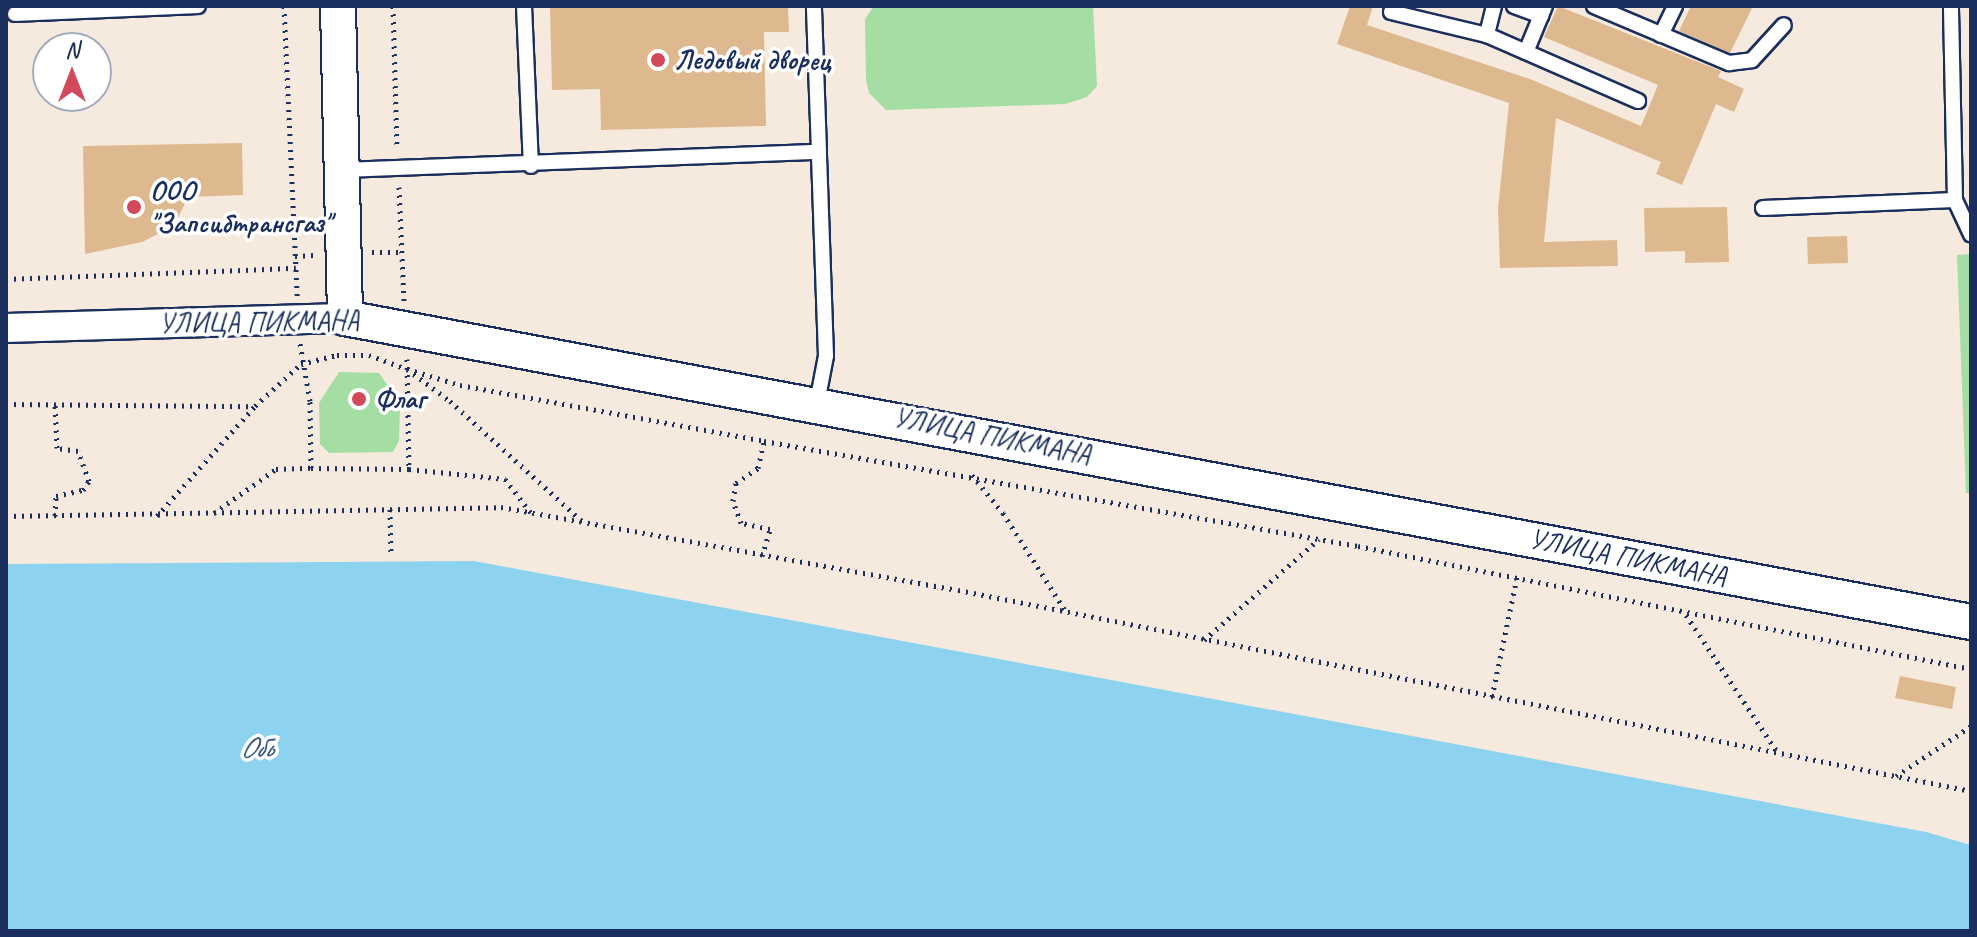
<!DOCTYPE html>
<html>
<head>
<meta charset="utf-8">
<style>
	body { margin:0 }
	#map { position:relative; width:1977px; height:937px; overflow:hidden; background:#f5eadd; font-family:Caveat,sans-serif }
	div>[style] { position:absolute }
	.green>* { inset:0; background:#a5dea3 }
	.water>* { inset:0; background:#8dd3ef }
	.building>* { inset:0; background:#deb98f }
	.path>* { height:5px; margin-top:-2.5px; transform-origin:0; background:repeating-linear-gradient(90deg,#1b2f5e 0 2px,transparent 0 8px) }
	.roads { filter:drop-shadow(2px 0 #1b2f5e) drop-shadow(-2px 0 #1b2f5e) drop-shadow(0 2px #1b2f5e) drop-shadow(0 -2px #1b2f5e) }
	.service>* { height:14px; margin:-7px; padding:0 7px; transform-origin:7px; border-radius:7px; background:#fff }
	.minor>* { height:28px; margin:-14px; padding:0 14px; transform-origin:14px; border-radius:14px; background:#fff }
	.tertiary>* { height:34px; margin:-17px; padding:0 17px; transform-origin:17px; border-radius:17px; background:#fff }
	.dots>* { width:22px; height:22px; translate:-50% -50%; box-sizing:border-box; border:4px solid #fff; border-radius:50% }
	span { translate:-50% -50%; white-space:nowrap; text-align:center; line-height:1.15; -webkit-text-stroke:7px #fff; paint-order:stroke }
	.poi-label { font-size:28px; color:#1b2f5e; font-weight:700 }
	.left { translate:0 -50%; text-align:left }
	.street-label { font-size:28px; color:#1b2f5e }
	.water-label { font-size:30px; color:#385882; font-style:italic }
	.frame { position:absolute; inset:0; border:8px solid #1b2f5e; pointer-events:none }
	.north { position:absolute; left:32px; top:32px; width:80px; height:80px; box-sizing:border-box; background:#fff; border:2px solid #a4acbf; border-radius:50%; rotate:0deg; font-size:22px; font-weight:700; line-height:32px; text-align:center; color:#1b2f5e }
	.north::after { content:''; display:block; margin:auto; width:28px; height:36px; background:#d1495b; clip-path:polygon(50% 0,100% 100%,50% 72%,0 100%) }
</style>
</head>
<body>
<div id="map">
	<div class="green">
		<div style="clip-path:polygon(874px 6px,1093px 6px,1097px 86px,1087px 97px,1065px 104px,886px 110px,869px 93px,866px 80px,865px 19px)"></div>
		<div style="clip-path:polygon(1971px 254px,1971px 493px,1966px 493px,1957px 255px)"></div>
		<div style="clip-path:polygon(339px 372px,379px 373px,400px 403px,399px 441px,393px 452px,329px 453px,320px 444px,319px 403px)"></div>
	</div>
	<div class="water">
		<div style="clip-path:polygon(474px 561px,1926px 832px,1971px 845px,1971px 931px,6px 931px,6px 564px)"></div>
	</div>
	<div class="building">
		<div style="clip-path:polygon(550px 6px,788px 6px,789px 32px,764px 32px,766px 126px,601px 130px,600px 89px,552px 90px)"></div>
		<div style="clip-path:polygon(1350px 6px,1373px 6px,1367px 25px,1530px 79px,1641px 126px,1658px 85px,1544px 37px,1558px 6px,1721px 71px,1718px 77px,1744px 89px,1734px 112px,1716px 104px,1682px 185px,1656px 174px,1661px 162px,1556px 118px,1544px 242px,1617px 240px,1618px 266px,1500px 268px,1498px 208px,1509px 103px,1337px 44px)"></div>
		<div style="clip-path:polygon(1691px 6px,1753px 6px,1730px 53px,1679px 31px)"></div>
		<div style="clip-path:polygon(242px 143px,243px 195px,188px 197px,178px 218px,162px 232px,142px 242px,85px 254px,83px 146px)"></div>
		<div style="clip-path:polygon(1727px 207px,1729px 262px,1685px 263px,1685px 251px,1645px 252px,1644px 208px)"></div>
		<div style="clip-path:polygon(1847px 236px,1848px 263px,1808px 264px,1807px 237px)"></div>
		<div style="clip-path:polygon(1900px 676px,1956px 687px,1952px 709px,1895px 698px)"></div>
	</div>
	<div class="path">
		<div style="left:284px;top:6px;width:291px;rotate:87.4deg"></div>
		<div style="left:393px;top:6px;width:143px;rotate:88.4deg"></div>
		<div style="left:399px;top:187px;width:114px;rotate:87.5deg"></div>
		<div style="left:372px;top:252px;width:29px"></div>
		<div style="left:295px;top:256px;width:19px;rotate:-3deg"></div>
		<div style="left:6px;top:279px;width:290px;rotate:-2.2deg"></div>
		<div style="left:407px;top:359px;width:110px;rotate:89deg"></div>
		<div style="left:409px;top:469px;width:97px;rotate:5.9deg"></div>
		<div style="left:505px;top:479px;width:43px;rotate:52.6deg"></div>
		<div style="left:407px;top:369px;width:55px;rotate:16.8deg"></div>
		<div style="left:460px;top:385px;width:309px;rotate:10.4deg"></div>
		<div style="left:764px;top:441px;width:603px;rotate:10.02deg"></div>
		<div style="left:1358px;top:546px;width:625px;rotate:11.35deg"></div>
		<div style="left:6px;top:404px;width:248px;rotate:0.5deg"></div>
		<div style="left:311px;top:468px;width:98px;rotate:0.6deg"></div>
		<div style="left:972px;top:475px;width:49px;rotate:50.8deg"></div>
		<div style="left:1003px;top:513px;width:117px;rotate:57.5deg"></div>
		<div style="left:390px;top:509px;width:47px;rotate:88.8deg"></div>
		<div style="left:214px;top:513px;width:76px;rotate:-35.4deg"></div>
		<div style="left:276px;top:469px;width:35px;rotate:-2deg"></div>
		<div style="left:311px;top:468px;width:67px;rotate:-90.9deg"></div>
		<div style="left:310px;top:401px;width:59px;rotate:-99.8deg"></div>
		<div style="left:6px;top:516px;width:495px;rotate:-1deg"></div>
		<div style="left:501px;top:507px;width:464px;rotate:10.3deg"></div>
		<div style="left:958px;top:590px;width:1033px;rotate:11.22deg"></div>
		<div style="left:55px;top:516px;width:20px;rotate:-87deg"></div>
		<div style="left:56px;top:496px;width:28px;rotate:-13deg"></div>
		<div style="left:83px;top:490px;width:11px;rotate:-56deg"></div>
		<div style="left:89px;top:481px;width:32px;rotate:-110deg"></div>
		<div style="left:78px;top:451px;width:21px;rotate:-172deg"></div>
		<div style="left:57px;top:448px;width:44px;rotate:-92.6deg"></div>
		<div style="left:157px;top:516px;width:147px;rotate:-48.3deg"></div>
		<div style="left:255px;top:406px;width:62px;rotate:-42.4deg"></div>
		<div style="left:301px;top:364px;width:37px;rotate:-14deg"></div>
		<div style="left:337px;top:355px;width:32px"></div>
		<div style="left:369px;top:355px;width:40px;rotate:20.2deg"></div>
		<div style="left:407px;top:369px;width:54px;rotate:36.7deg"></div>
		<div style="left:450px;top:401px;width:180px;rotate:42.3deg"></div>
		<div style="left:762px;top:556px;width:28px;rotate:-73deg"></div>
		<div style="left:770px;top:529px;width:30px;rotate:-168deg"></div>
		<div style="left:741px;top:523px;width:23px;rotate:-110deg"></div>
		<div style="left:733px;top:501px;width:18px;rotate:-81deg"></div>
		<div style="left:736px;top:483px;width:27px;rotate:-34deg"></div>
		<div style="left:758px;top:468px;width:28px;rotate:-77deg"></div>
		<div style="left:1686px;top:615px;width:162px;rotate:56.3deg"></div>
		<div style="left:1204px;top:640px;width:153px;rotate:-41.3deg"></div>
		<div style="left:1492px;top:697px;width:123px;rotate:-78.2deg"></div>
		<div style="left:1896px;top:776px;width:90px;rotate:-33.7deg"></div>
	</div>
	<div class="roads">
		<div class="service">
			<div style="left:524px;top:6px;width:160px;rotate:87.5deg"></div>
			<div style="left:1494px;top:6px;width:30px;rotate:104deg"></div>
			<div style="left:1487px;top:35px;width:165px;rotate:23.6deg"></div>
			<div style="left:1514px;top:6px;width:29px;rotate:20deg"></div>
			<div style="left:1594px;top:6px;width:147px;rotate:22.9deg"></div>
			<div style="left:1729px;top:63px;width:23px;rotate:-7deg"></div>
			<div style="left:1752px;top:60px;width:47px;rotate:-47.6deg"></div>
			<div style="left:1391px;top:12px;width:99px;rotate:13.5deg"></div>
			<div style="left:15px;top:14px;width:183px;rotate:-2.5deg"></div>
			<div style="left:1661px;top:35px;width:32px;rotate:-64deg"></div>
			<div style="left:1526px;top:52px;width:50px;rotate:-67.6deg"></div>
			<div style="left:344px;top:170px;width:475px;rotate:-2.2deg"></div>
			<div style="left:819px;top:152px;width:146px;rotate:-92deg"></div>
			<div style="left:1955px;top:200px;width:38px;rotate:65deg"></div>
			<div style="left:1763px;top:208px;width:192px;rotate:-2.4deg"></div>
			<div style="left:1955px;top:200px;width:194px;rotate:-91.2deg"></div>
			<div style="left:817px;top:403px;width:48px;rotate:-79.2deg"></div>
			<div style="left:826px;top:356px;width:204px;rotate:-92deg"></div>
		</div>
		<div class="minor">
			<div style="left:6px;top:328px;width:339px;rotate:-1.7deg"></div>
		</div>
		<div class="tertiary">
			<div style="left:338px;top:6px;width:312px;rotate:88.7deg"></div>
			<div style="left:345px;top:318px;width:1654px;rotate:10.59deg"></div>
		</div>
	</div>
	<div class="dots">
		<div style="left:658px;top:60px;background:#d1495b"></div>
		<div style="left:134px;top:207px;background:#d1495b"></div>
		<div style="left:359px;top:399px;background:#d1495b"></div>
	</div>
	<div class="poi-label">
		<span class="left" style="left:674px;top:60px">Ледовый дворец</span>
		<span class="left" style="left:150px;top:207px">ООО<br>"Запсибтрансгаз"</span>
		<span class="left" style="left:375px;top:399px">Флаг</span>
	</div>
	<div class="street-label">
		<span style="left:259px;top:322px;rotate:-1deg">УЛИЦА ПИКМАНА</span>
		<span style="left:992px;top:436px;rotate:11deg">УЛИЦА ПИКМАНА</span>
		<span style="left:1628px;top:557px;rotate:11deg">УЛИЦА ПИКМАНА</span>
	</div>
	<div class="water-label">
		<span style="left:256px;top:747px">Обь</span>
	</div>
	<div class="frame"></div>
	<div class="north">N</div>
</div>
</body>
</html>
